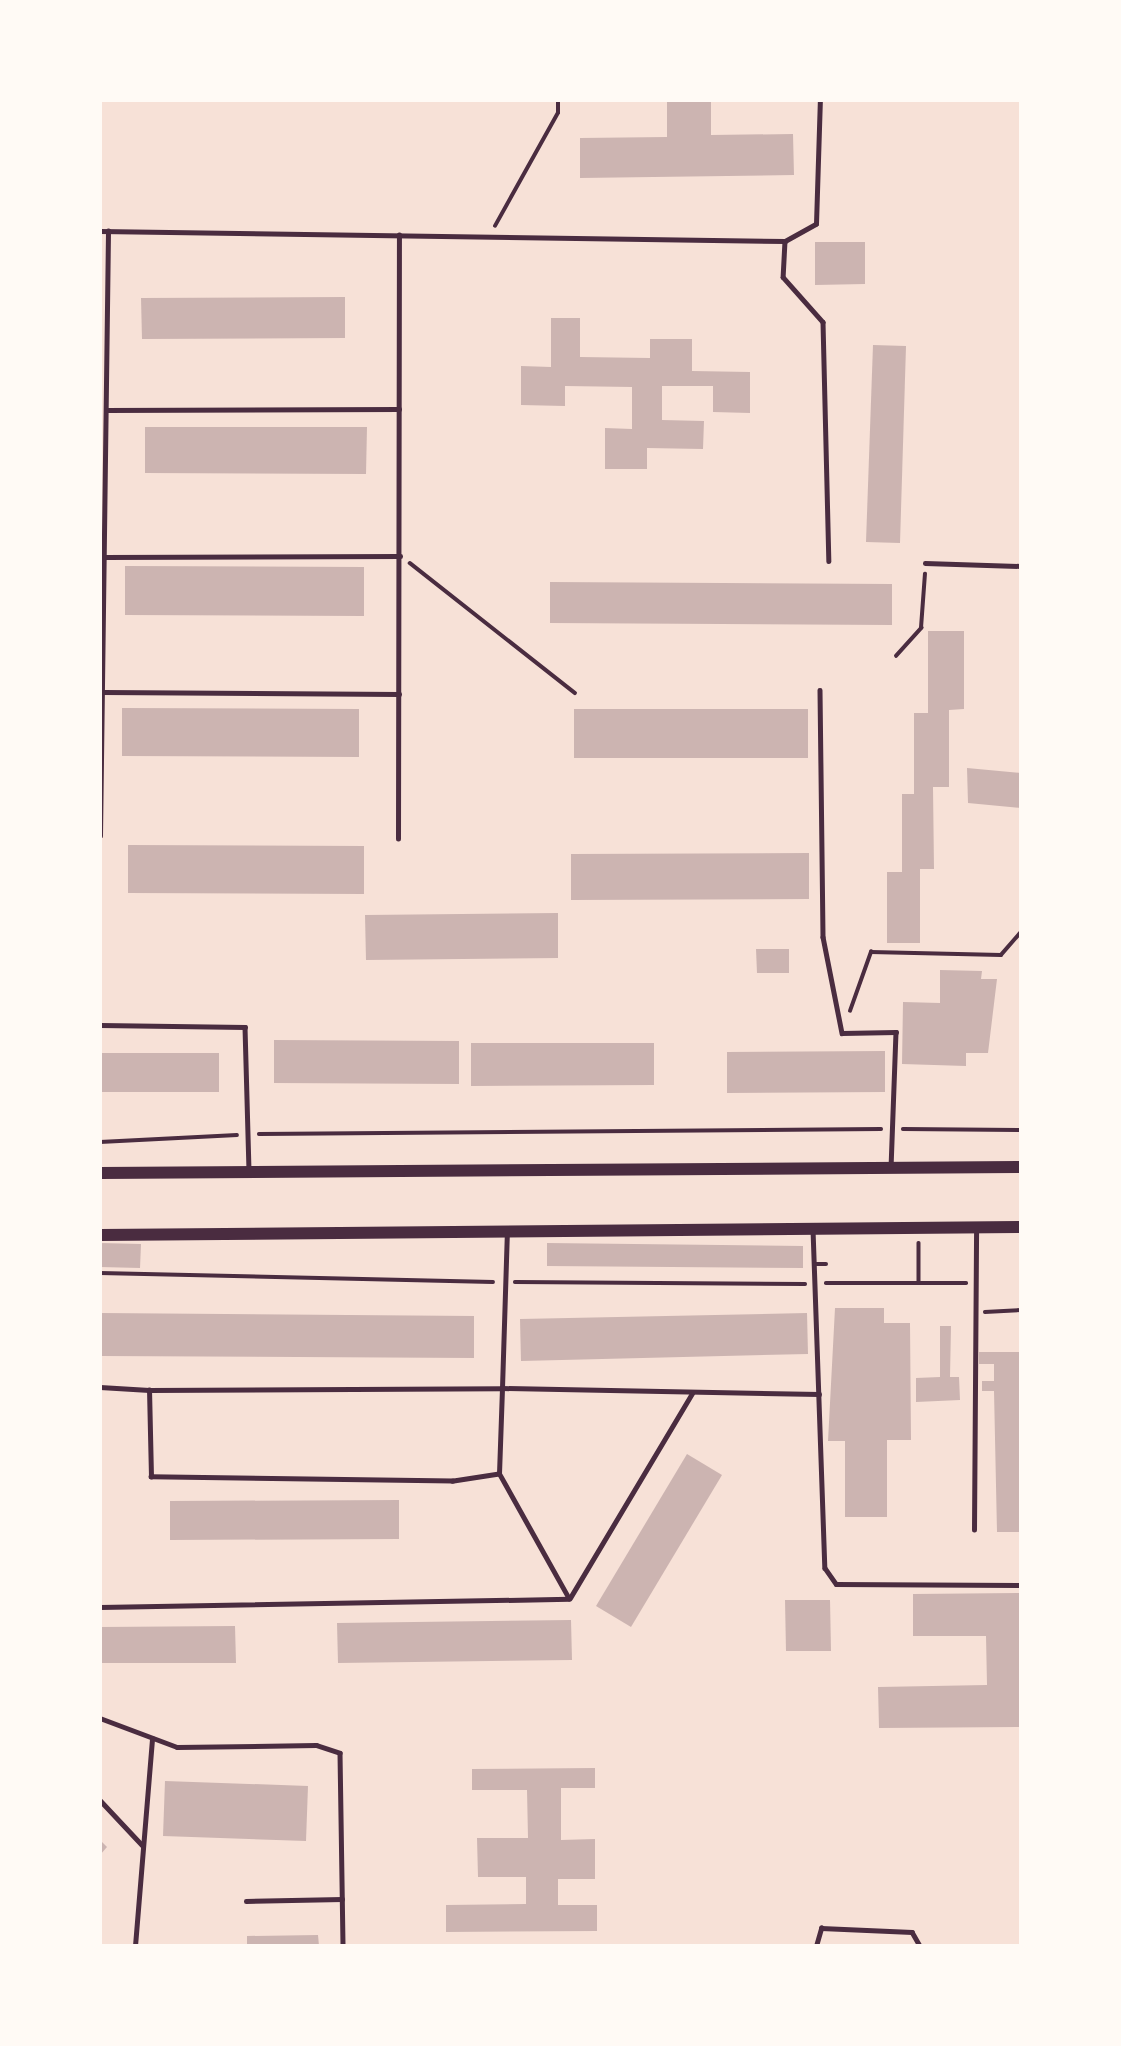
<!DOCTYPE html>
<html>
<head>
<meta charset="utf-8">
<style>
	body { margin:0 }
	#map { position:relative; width:1121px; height:2046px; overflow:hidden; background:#f7e1d7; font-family:"DM Sans",sans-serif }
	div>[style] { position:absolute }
	.building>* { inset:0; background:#ccb4b1 }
	.path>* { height:3.5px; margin:-1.75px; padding:0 1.75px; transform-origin:1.75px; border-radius:1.75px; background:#4a2c40 }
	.service>* { height:4.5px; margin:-2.25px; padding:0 2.25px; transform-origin:2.25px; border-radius:2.25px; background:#4a2c40 }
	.secondary>* { height:12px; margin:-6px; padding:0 6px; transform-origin:6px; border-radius:6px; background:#4a2c40 }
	span { translate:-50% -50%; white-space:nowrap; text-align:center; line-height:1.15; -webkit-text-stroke:7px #fffaf5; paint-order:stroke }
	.frame { position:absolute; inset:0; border:102px solid #fffaf5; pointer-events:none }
</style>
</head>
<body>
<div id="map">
	<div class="building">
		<div style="clip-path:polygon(667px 100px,711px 100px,711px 135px,793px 134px,794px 175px,580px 178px,580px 138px,667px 137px)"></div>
		<div style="clip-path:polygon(815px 242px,865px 242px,865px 284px,815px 285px)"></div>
		<div style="clip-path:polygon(345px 297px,345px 338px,142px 339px,141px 298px)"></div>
		<div style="clip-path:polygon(551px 318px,580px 318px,580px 357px,650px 358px,650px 339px,692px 339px,692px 371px,750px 372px,750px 413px,713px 412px,713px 386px,662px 386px,662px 420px,704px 421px,703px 449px,647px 448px,647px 469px,605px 469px,605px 428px,632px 429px,632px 387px,565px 386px,565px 406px,521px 405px,521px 366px,551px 367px)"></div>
		<div style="clip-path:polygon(873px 345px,906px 346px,900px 543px,866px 542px)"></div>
		<div style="clip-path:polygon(145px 427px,367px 427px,366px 474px,145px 473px)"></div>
		<div style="clip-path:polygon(125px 566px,364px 567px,364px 616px,125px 615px)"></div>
		<div style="clip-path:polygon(550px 582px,892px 584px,892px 625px,550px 623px)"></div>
		<div style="clip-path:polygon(928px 631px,964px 631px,964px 709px,949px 710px,949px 787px,933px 787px,934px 869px,920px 869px,920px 943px,887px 943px,887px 872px,902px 872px,902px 794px,914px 794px,914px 713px,928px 713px)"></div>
		<div style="clip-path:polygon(122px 708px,359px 709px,359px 757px,122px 756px)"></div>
		<div style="clip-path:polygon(574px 709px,808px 709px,808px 758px,574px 758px)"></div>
		<div style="clip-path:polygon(967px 768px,1021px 773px,1021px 808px,968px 803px)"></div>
		<div style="clip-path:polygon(128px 845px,364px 846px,364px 894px,128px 893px)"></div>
		<div style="clip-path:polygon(809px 853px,809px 899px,571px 900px,571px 854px)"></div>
		<div style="clip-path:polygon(558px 913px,558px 958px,366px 960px,365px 915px)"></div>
		<div style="clip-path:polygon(756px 949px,789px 949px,789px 973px,757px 973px)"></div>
		<div style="clip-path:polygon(940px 970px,982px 971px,981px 979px,997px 979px,988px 1053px,966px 1053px,966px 1066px,902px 1064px,903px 1002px,940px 1003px)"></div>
		<div style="clip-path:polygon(274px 1040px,459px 1041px,459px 1084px,274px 1083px)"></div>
		<div style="clip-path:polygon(471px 1043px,654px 1043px,654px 1085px,471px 1086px)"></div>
		<div style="clip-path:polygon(885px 1051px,885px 1092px,727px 1093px,727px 1052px)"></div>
		<div style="clip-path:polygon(100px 1053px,219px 1053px,219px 1092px,100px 1092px)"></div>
		<div style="clip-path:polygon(100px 1243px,141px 1244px,140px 1268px,100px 1267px)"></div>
		<div style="clip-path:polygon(547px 1243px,803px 1246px,803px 1268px,547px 1266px)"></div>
		<div style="clip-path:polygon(835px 1308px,884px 1308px,884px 1323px,910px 1323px,911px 1440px,887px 1440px,887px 1517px,845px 1517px,845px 1441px,828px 1441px)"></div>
		<div style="clip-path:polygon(100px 1313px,474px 1316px,474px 1358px,100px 1356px)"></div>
		<div style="clip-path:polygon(807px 1313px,808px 1354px,521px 1361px,520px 1319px)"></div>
		<div style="clip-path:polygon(940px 1326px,951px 1326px,950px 1377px,959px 1377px,960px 1400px,916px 1402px,916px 1378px,940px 1377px)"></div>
		<div style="clip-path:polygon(979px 1352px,1021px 1352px,1021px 1532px,997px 1532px,994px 1391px,982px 1391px,982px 1381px,994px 1381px,994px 1364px,979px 1364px)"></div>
		<div style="clip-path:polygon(687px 1454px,722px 1475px,631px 1627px,596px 1606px)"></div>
		<div style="clip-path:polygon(399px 1500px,399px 1539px,170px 1540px,170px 1501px)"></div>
		<div style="clip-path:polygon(1021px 1593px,1021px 1727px,879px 1728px,878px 1687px,987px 1685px,986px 1636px,913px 1636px,913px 1594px)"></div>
		<div style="clip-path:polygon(785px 1600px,830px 1600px,831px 1651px,786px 1651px)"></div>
		<div style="clip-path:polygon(571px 1620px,572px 1660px,338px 1663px,337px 1623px)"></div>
		<div style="clip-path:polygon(235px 1626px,236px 1663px,100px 1663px,100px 1627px)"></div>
		<div style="clip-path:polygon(595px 1768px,595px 1788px,561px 1788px,561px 1840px,595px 1839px,595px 1879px,558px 1879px,558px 1905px,597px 1905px,597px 1931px,446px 1932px,446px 1905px,526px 1904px,526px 1877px,478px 1877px,477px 1838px,528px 1838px,527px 1790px,472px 1790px,472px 1769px)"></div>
		<div style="clip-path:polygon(165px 1781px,308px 1786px,306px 1841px,163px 1836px)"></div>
		<div style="clip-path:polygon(100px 1840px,107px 1847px,100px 1855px)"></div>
		<div style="clip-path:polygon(318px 1935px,319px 1946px,247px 1946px,247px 1936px)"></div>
	</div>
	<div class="path">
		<div style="left:495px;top:226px;width:129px;rotate:-60.9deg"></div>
		<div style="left:558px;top:113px;width:13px;rotate:-90deg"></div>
		<div style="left:410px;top:563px;width:210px;rotate:38.2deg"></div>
		<div style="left:896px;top:656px;width:38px;rotate:-48deg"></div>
		<div style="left:921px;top:628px;width:54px;rotate:-85.8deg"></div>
		<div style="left:850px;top:1011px;width:63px;rotate:-70.4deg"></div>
		<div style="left:871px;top:952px;width:130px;rotate:1.3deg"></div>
		<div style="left:1001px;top:955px;width:30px;rotate:-49deg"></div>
		<div style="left:903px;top:1129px;width:118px;rotate:0.5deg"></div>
		<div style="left:259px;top:1134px;width:622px;rotate:-0.46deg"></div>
		<div style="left:100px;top:1142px;width:137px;rotate:-2.9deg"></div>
		<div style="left:919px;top:1243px;width:40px;rotate:90deg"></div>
		<div style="left:100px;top:1273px;width:393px;rotate:1.3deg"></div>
		<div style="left:515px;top:1282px;width:290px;rotate:0.4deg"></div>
		<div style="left:826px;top:1283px;width:140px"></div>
		<div style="left:985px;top:1312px;width:36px;rotate:-3deg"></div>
	</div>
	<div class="service">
		<div style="left:100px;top:231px;width:685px;rotate:0.84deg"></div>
		<div style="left:785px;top:241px;width:35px;rotate:-29deg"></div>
		<div style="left:816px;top:224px;width:124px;rotate:-88.2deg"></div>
		<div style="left:785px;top:241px;width:36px;rotate:93deg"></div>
		<div style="left:783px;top:277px;width:60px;rotate:48.4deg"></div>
		<div style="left:823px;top:322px;width:239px;rotate:88.6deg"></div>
		<div style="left:106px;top:410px;width:293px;rotate:-0.2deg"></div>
		<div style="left:105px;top:557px;width:295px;rotate:-0.2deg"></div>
		<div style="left:925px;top:563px;width:96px;rotate:1.8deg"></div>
		<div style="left:820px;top:690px;width:247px;rotate:89.3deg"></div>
		<div style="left:823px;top:937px;width:98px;rotate:78.8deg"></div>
		<div style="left:842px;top:1033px;width:54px;rotate:-1.1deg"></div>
		<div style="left:896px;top:1032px;width:135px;rotate:92.1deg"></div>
		<div style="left:103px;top:692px;width:296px;rotate:0.4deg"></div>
		<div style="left:100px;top:836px;width:605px;rotate:-89.24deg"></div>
		<div style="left:398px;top:839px;width:604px;rotate:-89.91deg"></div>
		<div style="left:100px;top:1025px;width:145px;rotate:0.8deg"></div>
		<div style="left:245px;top:1027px;width:142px;rotate:88.4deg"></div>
		<div style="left:813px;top:1229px;width:339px;rotate:88deg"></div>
		<div style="left:825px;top:1568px;width:19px;rotate:55deg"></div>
		<div style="left:836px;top:1584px;width:185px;rotate:0.3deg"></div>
		<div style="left:815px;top:1264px;width:11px"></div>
		<div style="left:100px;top:1387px;width:49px;rotate:3.5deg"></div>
		<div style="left:499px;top:1474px;width:47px;rotate:171.3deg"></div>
		<div style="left:453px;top:1481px;width:302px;rotate:-179.2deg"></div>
		<div style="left:151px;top:1477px;width:87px;rotate:-91.3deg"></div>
		<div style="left:149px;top:1390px;width:353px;rotate:-0.3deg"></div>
		<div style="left:502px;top:1388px;width:155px;rotate:-88.2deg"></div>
		<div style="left:974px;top:1530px;width:302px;rotate:-89.6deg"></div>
		<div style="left:570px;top:1598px;width:239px;rotate:-59.2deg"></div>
		<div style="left:569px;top:1599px;width:143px;rotate:-119.2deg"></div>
		<div style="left:499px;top:1474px;width:86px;rotate:-88deg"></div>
		<div style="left:502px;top:1388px;width:317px;rotate:1.1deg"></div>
		<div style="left:100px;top:1607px;width:469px;rotate:-1deg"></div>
		<div style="left:100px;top:1718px;width:82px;rotate:20.6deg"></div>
		<div style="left:177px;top:1747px;width:139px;rotate:-0.8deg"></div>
		<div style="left:316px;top:1745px;width:25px;rotate:18deg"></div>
		<div style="left:340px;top:1753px;width:193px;rotate:89.1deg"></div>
		<div style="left:100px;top:1800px;width:63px;rotate:46.9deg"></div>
		<div style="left:246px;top:1901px;width:96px;rotate:-1.2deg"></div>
		<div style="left:135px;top:1946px;width:208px;rotate:-85.3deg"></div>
		<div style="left:816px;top:1946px;width:19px;rotate:-74deg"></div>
		<div style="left:821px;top:1928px;width:91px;rotate:2.5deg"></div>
		<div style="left:912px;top:1932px;width:16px;rotate:60deg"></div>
	</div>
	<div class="secondary">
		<div style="left:100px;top:1173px;width:921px;rotate:-0.37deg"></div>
		<div style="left:100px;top:1235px;width:921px;rotate:-0.5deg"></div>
	</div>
	<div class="frame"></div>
</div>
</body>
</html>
